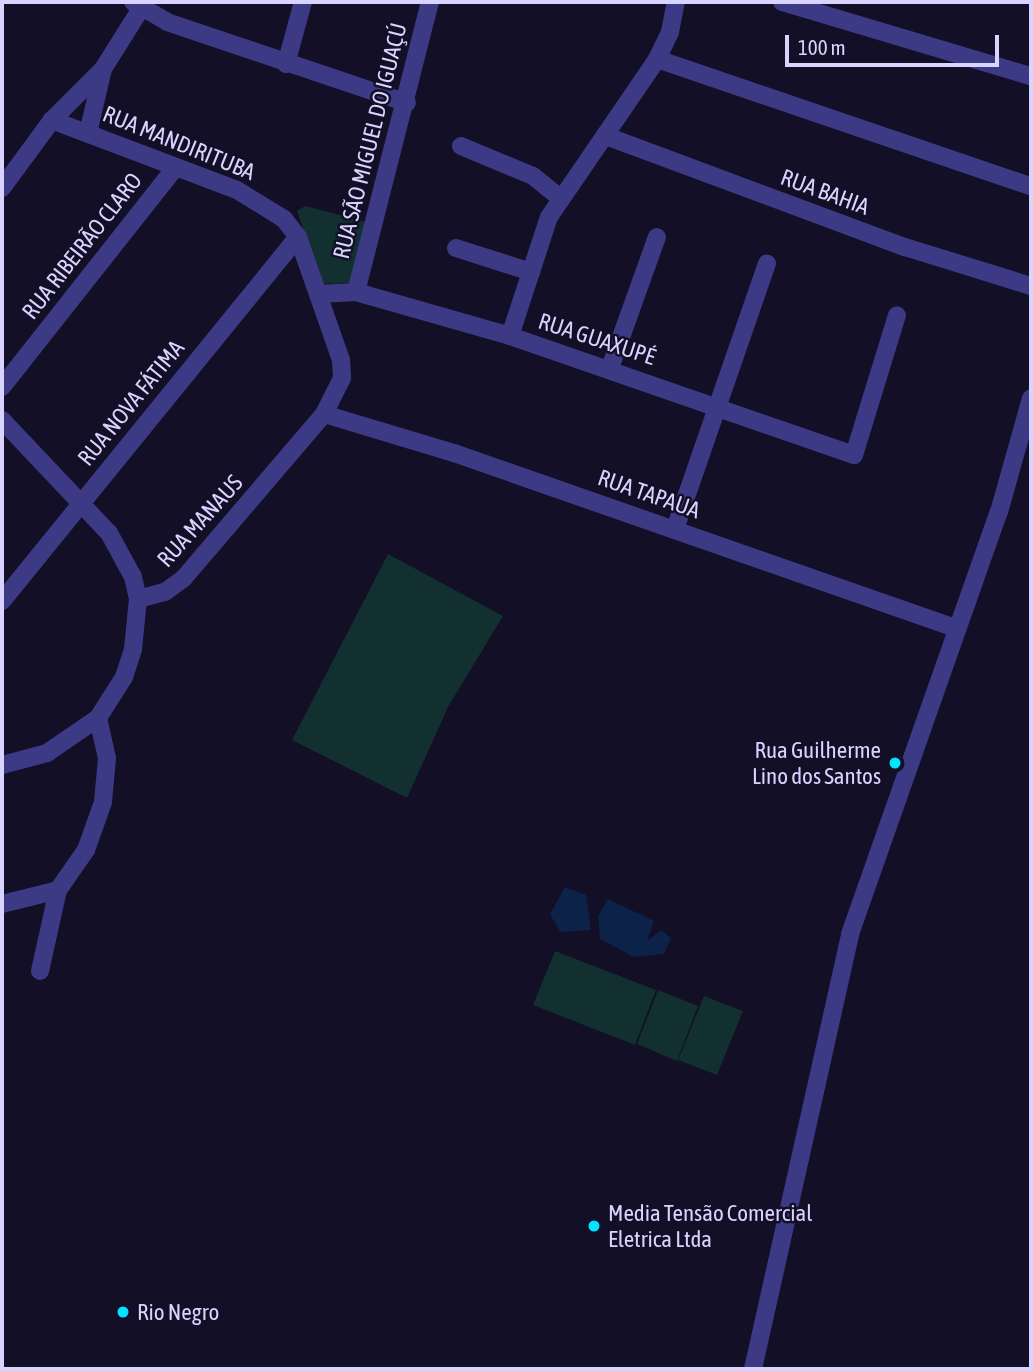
<!DOCTYPE html>
<html>
<head>
<meta charset="utf-8">
<style>
	body { margin:0 }
	#map { position:relative; width:1033px; height:1371px; overflow:hidden; background:#130f26; font-family:"Asap Condensed",sans-serif }
	div>[style] { position:absolute }
	.green>* { inset:0; background:#12302f }
	.water>* { inset:0; background:#0c2248 }
	.minor>* { height:18px; margin:-9px; padding:0 9px; transform-origin:9px; border-radius:9px; background:#3d3a85 }
	.dots>* { width:19px; height:19px; translate:-50% -50%; box-sizing:border-box; border:4px solid #130f26; border-radius:50% }
	span { translate:-50% -50%; white-space:nowrap; text-align:center; line-height:1.15; -webkit-text-stroke:5px #130f26; paint-order:stroke }
	.street-label { font-size:23px; color:#d9d4ff }
	.poi-label { font-size:23px; color:#d9d4ff }
	.right { translate:-100% -50%; text-align:right }
	.left { translate:0 -50%; text-align:left }
	.frame { position:absolute; inset:0; border:4px solid #d9d4ff; pointer-events:none }
	.scale { position:absolute; left:785px; top:35px; width:214px; height:32px; box-sizing:border-box; border:4px solid #d9d4ff; border-top:0; padding-left:9px; font-size:21px; line-height:24px; white-space:nowrap; color:#d9d4ff; -webkit-text-stroke:5px #130f26; paint-order:stroke }
</style>
</head>
<body>
<div id="map">
	<div class="green">
		<div style="clip-path:polygon(305px 206px,367px 222px,351px 283px,322px 284px,297px 211px)"></div>
		<div style="clip-path:polygon(388px 554px,503px 616px,448px 707px,407px 798px,292px 740px)"></div>
		<div style="clip-path:polygon(555px 951px,656px 990px,635px 1045px,533px 1005px)"></div>
		<div style="clip-path:polygon(658px 990px,698px 1006px,677px 1061px,637px 1044px)"></div>
		<div style="clip-path:polygon(704px 996px,743px 1011px,717px 1075px,678px 1060px)"></div>
	</div>
	<div class="water">
		<div style="clip-path:polygon(565px 887px,586px 895px,591px 930px,560px 932px,550px 914px)"></div>
		<div style="clip-path:polygon(608px 899px,654px 921px,647px 941px,661px 930px,671px 938px,664px 954px,634px 957px,600px 939px,598px 916px)"></div>
	</div>
	<div class="minor">
		<div style="left:133px;top:2px;width:39px;rotate:30deg"></div>
		<div style="left:167px;top:22px;width:253px;rotate:18.6deg"></div>
		<div style="left:782px;top:2px;width:260px;rotate:16.6deg"></div>
		<div style="left:657px;top:59px;width:395px;rotate:18.8deg"></div>
		<div style="left:286px;top:64px;width:64px;rotate:-74.7deg"></div>
		<div style="left:88px;top:133px;width:66px;rotate:-76.8deg"></div>
		<div style="left:103px;top:69px;width:79px;rotate:-57.9deg"></div>
		<div style="left:606px;top:136px;width:319px;rotate:20.4deg"></div>
		<div style="left:905px;top:247px;width:132px;rotate:17.2deg"></div>
		<div style="left:461px;top:146px;width:78px;rotate:22.6deg"></div>
		<div style="left:533px;top:176px;width:35px;rotate:39deg"></div>
		<div style="left:2px;top:188px;width:84px;rotate:-53.7deg"></div>
		<div style="left:52px;top:120px;width:72px;rotate:-45deg"></div>
		<div style="left:456px;top:248px;width:79px;rotate:17.7deg"></div>
		<div style="left:356px;top:292px;width:299px;rotate:-75.7deg"></div>
		<div style="left:319px;top:294px;width:37px;rotate:-3deg"></div>
		<div style="left:356px;top:292px;width:160px;rotate:15.9deg"></div>
		<div style="left:510px;top:336px;width:364px;rotate:19.1deg"></div>
		<div style="left:854px;top:455px;width:146px;rotate:-72.9deg"></div>
		<div style="left:510px;top:336px;width:125px;rotate:-71.9deg"></div>
		<div style="left:549px;top:217px;width:191px;rotate:-55.6deg"></div>
		<div style="left:657px;top:59px;width:30px;rotate:-64deg"></div>
		<div style="left:670px;top:32px;width:31px;rotate:-79deg"></div>
		<div style="left:610px;top:368px;width:139px;rotate:-70.3deg"></div>
		<div style="left:2px;top:387px;width:279px;rotate:-51.7deg"></div>
		<div style="left:324px;top:414px;width:136px;rotate:16.7deg"></div>
		<div style="left:454px;top:453px;width:531px;rotate:19.25deg"></div>
		<div style="left:2px;top:420px;width:156px;rotate:46.6deg"></div>
		<div style="left:109px;top:533px;width:50px;rotate:61.4deg"></div>
		<div style="left:133px;top:577px;width:23px;rotate:77deg"></div>
		<div style="left:675px;top:529px;width:281px;rotate:-70.9deg"></div>
		<div style="left:2px;top:601px;width:469px;rotate:-50.9deg"></div>
		<div style="left:2px;top:765px;width:47px;rotate:-14.9deg"></div>
		<div style="left:47px;top:753px;width:62px;rotate:-34.5deg"></div>
		<div style="left:2px;top:904px;width:58px;rotate:-14deg"></div>
		<div style="left:40px;top:971px;width:83px;rotate:-77.5deg"></div>
		<div style="left:58px;top:890px;width:49px;rotate:-55deg"></div>
		<div style="left:86px;top:850px;width:51px;rotate:-70.5deg"></div>
		<div style="left:103px;top:802px;width:44px;rotate:-84.8deg"></div>
		<div style="left:107px;top:758px;width:41px;rotate:-102.7deg"></div>
		<div style="left:98px;top:718px;width:49px;rotate:-57.6deg"></div>
		<div style="left:124px;top:677px;width:29px;rotate:-72deg"></div>
		<div style="left:133px;top:649px;width:50px;rotate:-84.3deg"></div>
		<div style="left:138px;top:599px;width:28px;rotate:-15deg"></div>
		<div style="left:165px;top:592px;width:22px;rotate:-36deg"></div>
		<div style="left:183px;top:579px;width:217px;rotate:-49.5deg"></div>
		<div style="left:324px;top:414px;width:40px;rotate:-63.4deg"></div>
		<div style="left:342px;top:378px;width:18px;rotate:-93deg"></div>
		<div style="left:341px;top:360px;width:130px;rotate:-109.3deg"></div>
		<div style="left:298px;top:237px;width:23px;rotate:-128deg"></div>
		<div style="left:284px;top:219px;width:55px;rotate:-148.3deg"></div>
		<div style="left:237px;top:190px;width:198px;rotate:-159.3deg"></div>
		<div style="left:753px;top:1369px;width:446px;rotate:-77.4deg"></div>
		<div style="left:850px;top:934px;width:448px;rotate:-70.6deg"></div>
		<div style="left:999px;top:512px;width:118px;rotate:-74.3deg"></div>
	</div>
	<div class="dots">
		<div style="left:895px;top:763px;background:#00e5ff"></div>
		<div style="left:594px;top:1226px;background:#00e5ff"></div>
		<div style="left:123px;top:1312px;background:#00e5ff"></div>
	</div>
	<div class="street-label">
		<span style="left:370px;top:141px;rotate:-76deg">RUA SÃO MIGUEL DO IGUAÇÚ</span>
		<span style="left:179px;top:143px;rotate:22deg">RUA MANDIRITUBA</span>
		<span style="left:825px;top:192px;rotate:20deg">RUA BAHIA</span>
		<span style="left:82px;top:246px;rotate:-52deg">RUA RIBEIRÃO CLARO</span>
		<span style="left:597px;top:339px;rotate:18deg">RUA GUAXUPÉ</span>
		<span style="left:131px;top:403px;rotate:-51deg">RUA NOVA FÁTIMA</span>
		<span style="left:649px;top:494px;rotate:19deg">RUA TAPAUA</span>
		<span style="left:200px;top:521px;rotate:-48deg">RUA MANAUS</span>
	</div>
	<div class="poi-label">
		<span class="right" style="left:881px;top:763px">Rua Guilherme<br>Lino dos Santos</span>
		<span class="left" style="left:608px;top:1226px">Media Tensão Comercial<br>Eletrica Ltda</span>
		<span class="left" style="left:137px;top:1312px">Rio Negro</span>
	</div>
	<div class="frame"></div>
	<div class="scale">100 m</div>
</div>
</body>
</html>
